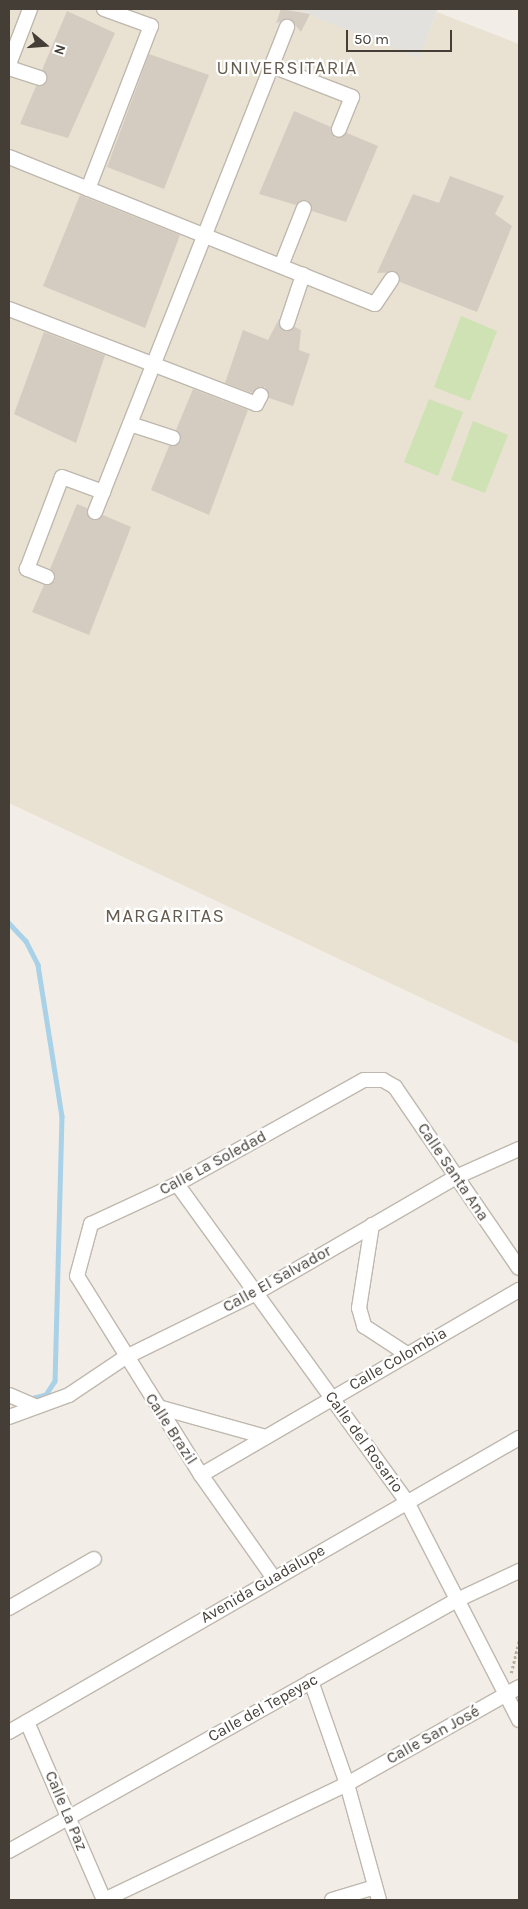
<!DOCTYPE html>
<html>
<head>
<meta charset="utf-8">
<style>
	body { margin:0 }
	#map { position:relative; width:528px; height:1909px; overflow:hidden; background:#f2eee7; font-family:Karla,sans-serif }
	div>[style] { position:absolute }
	.education>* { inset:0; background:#e9e2d2 }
	.green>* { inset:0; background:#cfe2b4 }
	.parking>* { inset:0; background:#e3e1de }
	.stream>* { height:4.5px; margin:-2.25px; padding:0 2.25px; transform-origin:2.25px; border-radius:2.25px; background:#a9d1e8 }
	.building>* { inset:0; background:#d5ccc1 }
	.path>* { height:2.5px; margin-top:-1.25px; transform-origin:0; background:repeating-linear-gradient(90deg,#bcb09d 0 2.5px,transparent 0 5px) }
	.roads { filter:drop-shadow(1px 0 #bfb8ae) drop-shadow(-1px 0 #bfb8ae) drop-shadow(0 1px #bfb8ae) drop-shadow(0 -1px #bfb8ae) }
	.street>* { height:14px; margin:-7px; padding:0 7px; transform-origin:7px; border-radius:7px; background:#fff }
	span { translate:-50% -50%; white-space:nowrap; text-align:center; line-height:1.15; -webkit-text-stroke:4.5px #fff; paint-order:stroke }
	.street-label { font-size:16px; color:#443e37 }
	.quarter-label { font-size:19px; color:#665c4f; letter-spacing:1px }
	.frame { position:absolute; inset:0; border:10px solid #443e37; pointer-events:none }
	.north { position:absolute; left:20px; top:20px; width:50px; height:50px; -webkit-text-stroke:4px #fff; paint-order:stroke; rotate:108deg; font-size:14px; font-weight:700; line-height:20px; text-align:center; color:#443e37 }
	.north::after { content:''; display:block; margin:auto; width:18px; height:22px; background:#443e37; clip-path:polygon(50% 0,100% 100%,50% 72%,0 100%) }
	.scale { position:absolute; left:346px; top:30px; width:106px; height:22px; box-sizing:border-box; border:2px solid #443e37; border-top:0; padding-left:6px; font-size:15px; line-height:18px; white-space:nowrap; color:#443e37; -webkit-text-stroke:4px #fff; paint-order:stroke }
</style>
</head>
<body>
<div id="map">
	<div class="education">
		<div style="clip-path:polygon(9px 9px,295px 9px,419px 57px,437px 12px,519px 44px,519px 1044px,9px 803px)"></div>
	</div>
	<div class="green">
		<div style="clip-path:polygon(461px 316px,497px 331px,470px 401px,434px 387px)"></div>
		<div style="clip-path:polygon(429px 399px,463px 412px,438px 476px,404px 462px)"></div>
		<div style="clip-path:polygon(473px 421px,508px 435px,485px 493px,451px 480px)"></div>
	</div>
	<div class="parking">
		<div style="clip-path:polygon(295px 9px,438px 9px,419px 58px)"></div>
	</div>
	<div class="stream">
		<div style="left:9px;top:923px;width:25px;rotate:47deg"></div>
		<div style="left:26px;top:941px;width:27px;rotate:63deg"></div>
		<div style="left:38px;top:965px;width:153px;rotate:81deg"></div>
		<div style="left:62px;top:1116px;width:265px;rotate:91.5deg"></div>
		<div style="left:55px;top:1381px;width:17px;rotate:123deg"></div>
		<div style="left:46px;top:1395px;width:16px;rotate:165deg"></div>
	</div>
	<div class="building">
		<div style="clip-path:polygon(281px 9px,310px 14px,301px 32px,290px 19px,276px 23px)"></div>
		<div style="clip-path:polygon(67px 11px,115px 33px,68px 138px,20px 124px,36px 86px,47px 81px,42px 70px)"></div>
		<div style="clip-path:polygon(149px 54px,209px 75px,164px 189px,107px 167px)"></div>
		<div style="clip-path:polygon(294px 111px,331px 127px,335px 138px,347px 133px,378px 146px,346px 222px,312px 211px,307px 200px,296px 205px,259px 194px)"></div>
		<div style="clip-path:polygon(450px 176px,504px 196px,495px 214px,512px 226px,477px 312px,400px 282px,396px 272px,377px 273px,413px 194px,439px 203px)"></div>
		<div style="clip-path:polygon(80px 195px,180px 235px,145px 328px,43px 286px)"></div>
		<div style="clip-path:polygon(279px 319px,284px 331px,295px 327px,301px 330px,299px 350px,310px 354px,293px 406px,269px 398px,265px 387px,252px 393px,225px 383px,243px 330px,268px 340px)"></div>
		<div style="clip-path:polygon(44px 332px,105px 355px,76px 443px,14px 414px)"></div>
		<div style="clip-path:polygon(193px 389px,248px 410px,209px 515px,151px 490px,169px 446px,181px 441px,176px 430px)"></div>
		<div style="clip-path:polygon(77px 504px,87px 508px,91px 520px,103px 515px,131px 527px,89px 635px,32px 612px,44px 585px,55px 581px,50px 569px)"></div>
	</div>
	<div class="path">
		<div style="left:511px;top:1673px;width:34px;rotate:-76deg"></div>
	</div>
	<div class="roads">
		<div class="street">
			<div style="left:9px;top:64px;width:59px;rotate:-69.1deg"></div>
			<div style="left:272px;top:66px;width:86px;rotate:21.2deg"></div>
			<div style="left:352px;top:97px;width:35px;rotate:112deg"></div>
			<div style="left:9px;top:68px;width:32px;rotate:18deg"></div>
			<div style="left:9px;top:157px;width:394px;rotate:21.9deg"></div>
			<div style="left:375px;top:304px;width:30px;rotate:-56deg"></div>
			<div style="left:88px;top:189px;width:175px;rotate:-68.9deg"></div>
			<div style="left:151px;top:26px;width:50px;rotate:-160.1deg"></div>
			<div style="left:281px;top:266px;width:62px;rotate:-68.4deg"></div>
			<div style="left:9px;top:309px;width:265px;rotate:21deg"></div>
			<div style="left:256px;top:404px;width:10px;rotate:-61deg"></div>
			<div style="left:287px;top:323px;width:51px;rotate:-71.6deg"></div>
			<div style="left:130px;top:424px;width:45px;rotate:18deg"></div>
			<div style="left:95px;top:512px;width:522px;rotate:-68.4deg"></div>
			<div style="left:47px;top:577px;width:22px;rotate:-158deg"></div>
			<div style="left:27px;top:569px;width:98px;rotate:-69.2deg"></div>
			<div style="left:62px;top:477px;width:44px;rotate:20.1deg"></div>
			<div style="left:177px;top:1184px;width:392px;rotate:54.1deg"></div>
			<div style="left:407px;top:1502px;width:245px;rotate:62.8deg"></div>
			<div style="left:372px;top:1225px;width:84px;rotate:98.9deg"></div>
			<div style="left:359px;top:1308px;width:19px;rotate:74deg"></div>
			<div style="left:364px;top:1326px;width:51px;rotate:33.1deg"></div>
			<div style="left:9px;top:1395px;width:26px;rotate:23deg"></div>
			<div style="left:158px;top:1407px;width:112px;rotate:15.5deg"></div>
			<div style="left:9px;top:1417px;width:64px;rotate:-20.1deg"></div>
			<div style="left:69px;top:1395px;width:66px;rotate:-33.9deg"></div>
			<div style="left:124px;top:1358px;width:147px;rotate:-26.2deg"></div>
			<div style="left:256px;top:1293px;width:231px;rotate:-30.1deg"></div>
			<div style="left:456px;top:1177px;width:69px;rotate:-24deg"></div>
			<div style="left:201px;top:1475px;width:368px;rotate:-30.2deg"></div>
			<div style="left:273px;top:1577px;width:125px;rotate:-125.2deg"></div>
			<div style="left:201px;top:1475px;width:234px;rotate:-121.9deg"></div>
			<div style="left:77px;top:1276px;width:54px;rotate:-74.9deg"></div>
			<div style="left:91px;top:1224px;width:95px;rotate:-24.9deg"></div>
			<div style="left:177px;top:1184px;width:214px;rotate:-29.1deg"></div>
			<div style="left:364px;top:1080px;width:19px"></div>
			<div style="left:383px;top:1080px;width:14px;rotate:30deg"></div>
			<div style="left:395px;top:1087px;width:219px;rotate:55.6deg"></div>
			<div style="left:9px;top:1608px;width:98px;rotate:-30deg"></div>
			<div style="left:311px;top:1681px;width:109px;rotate:70.7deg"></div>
			<div style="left:347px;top:1784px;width:120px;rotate:74.6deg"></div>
			<div style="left:27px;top:1722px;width:194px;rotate:66.6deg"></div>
			<div style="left:104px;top:1900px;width:269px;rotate:-25.5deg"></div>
			<div style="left:347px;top:1784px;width:197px;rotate:-29.4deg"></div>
			<div style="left:9px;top:1732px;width:589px;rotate:-29.96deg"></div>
			<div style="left:9px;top:1851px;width:511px;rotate:-29.27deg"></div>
			<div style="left:455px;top:1601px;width:71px;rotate:-25.1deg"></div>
			<div style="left:332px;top:1900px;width:45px;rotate:-16.8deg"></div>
		</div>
	</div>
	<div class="street-label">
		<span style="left:213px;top:1163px;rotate:-28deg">Calle La Soledad</span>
		<span style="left:453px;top:1172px;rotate:56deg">Calle Santa Ana</span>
		<span style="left:277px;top:1279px;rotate:-29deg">Calle El Salvador</span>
		<span style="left:398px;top:1359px;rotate:-30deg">Calle Colombia</span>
		<span style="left:171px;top:1429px;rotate:57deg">Calle Brazil</span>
		<span style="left:364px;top:1442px;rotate:54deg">Calle del Rosario</span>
		<span style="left:263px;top:1584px;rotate:-30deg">Avenida Guadalupe</span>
		<span style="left:263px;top:1708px;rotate:-29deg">Calle del Tepeyac</span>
		<span style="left:433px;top:1735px;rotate:-29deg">Calle San José</span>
		<span style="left:66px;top:1811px;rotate:67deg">Calle La Paz</span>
	</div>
	<div class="quarter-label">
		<span style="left:287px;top:69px">UNIVERSITARIA</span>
		<span style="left:165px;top:917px">MARGARITAS</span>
	</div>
	<div class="frame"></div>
	<div class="north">N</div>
	<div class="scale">50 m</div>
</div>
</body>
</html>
